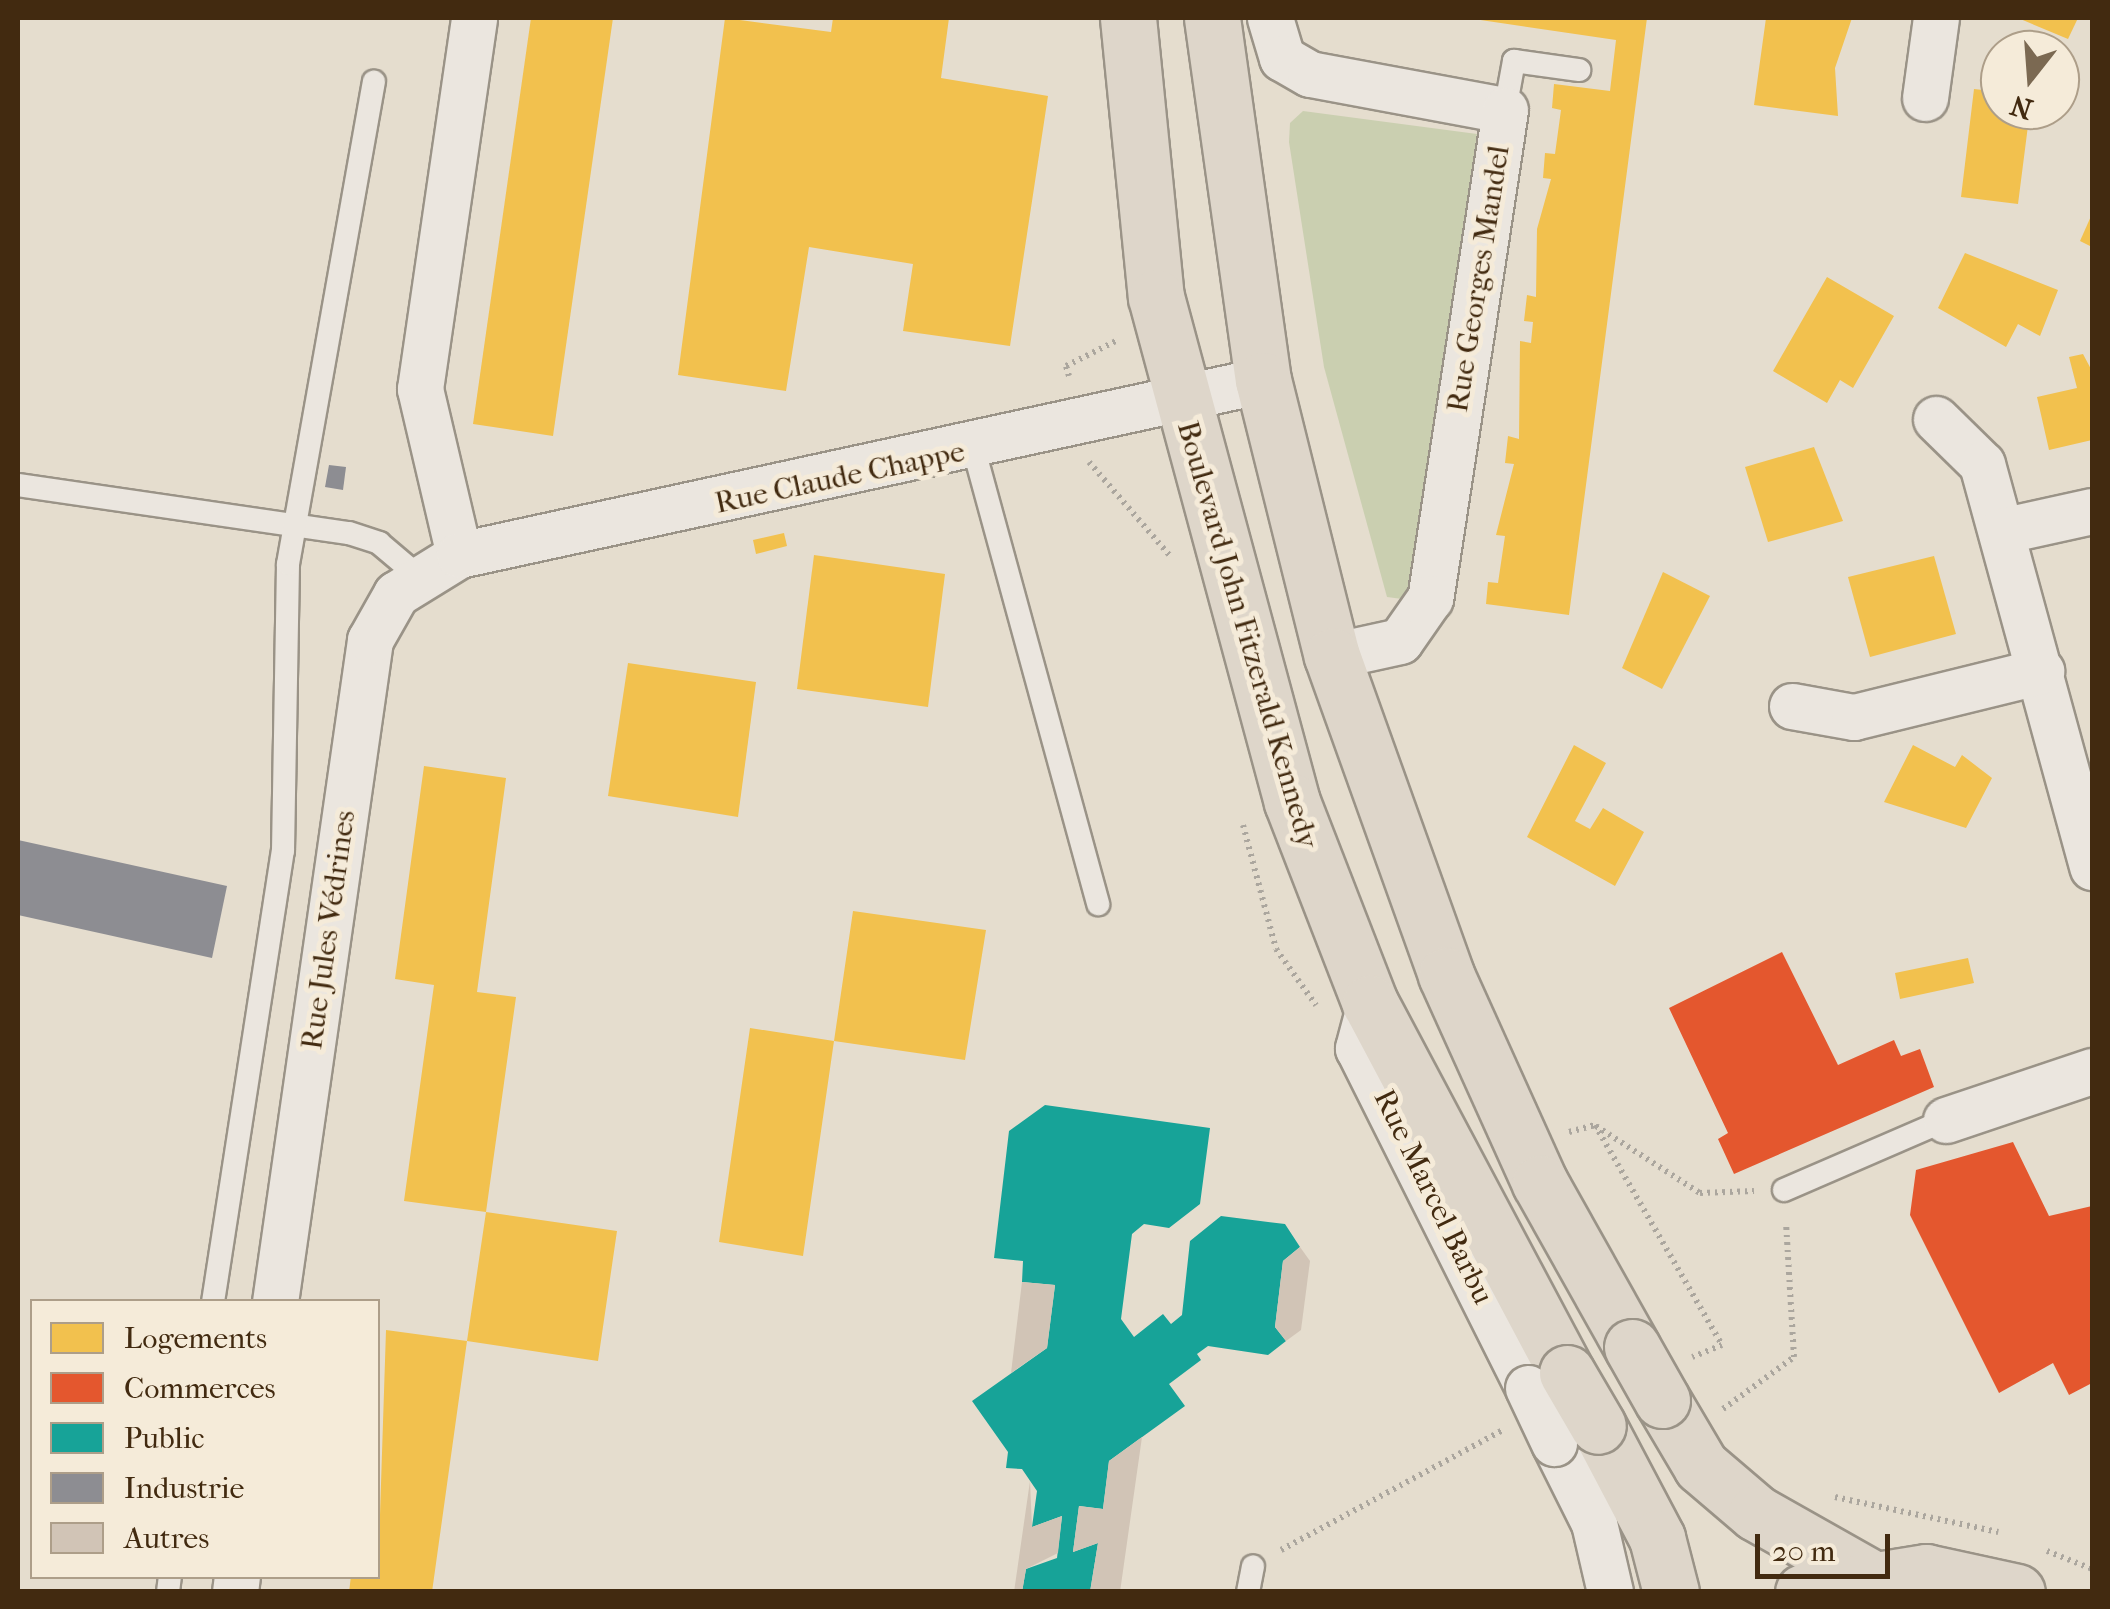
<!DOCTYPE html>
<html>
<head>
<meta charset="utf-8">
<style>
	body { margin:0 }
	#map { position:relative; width:2110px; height:1609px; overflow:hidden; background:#e5ddce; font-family:"IM FELL French Canon",serif }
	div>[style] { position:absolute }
	.green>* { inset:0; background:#cacfb0 }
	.homes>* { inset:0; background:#f2c14e }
	.shops>* { inset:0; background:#e4572e }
	.public>* { inset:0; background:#17a398 }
	.industry>* { inset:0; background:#8d8d92 }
	.building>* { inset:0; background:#d1c4b6 }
	.path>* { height:6px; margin-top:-3px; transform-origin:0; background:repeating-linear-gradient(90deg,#aba69e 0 2.5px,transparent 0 7.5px) }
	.roads { filter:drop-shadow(2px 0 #9a9387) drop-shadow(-2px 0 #9a9387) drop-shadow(0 2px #9a9387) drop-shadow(0 -2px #9a9387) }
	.lane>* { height:22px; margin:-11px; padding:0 11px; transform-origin:11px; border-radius:11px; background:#ebe6df }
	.street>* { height:45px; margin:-22.5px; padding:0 22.5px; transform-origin:22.5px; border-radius:22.5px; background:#ebe6df }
	.primary>* { height:55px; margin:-27.5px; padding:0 27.5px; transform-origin:27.5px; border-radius:27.5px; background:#ded6ca }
	.bridges { filter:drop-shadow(2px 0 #9a9387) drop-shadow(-2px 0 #9a9387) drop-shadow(0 2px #9a9387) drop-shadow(0 -2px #9a9387) }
	.street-bridge>* { height:45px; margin:-22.5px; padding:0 22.5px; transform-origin:22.5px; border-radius:22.5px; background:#ebe6df }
	.primary-bridge>* { height:55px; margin:-27.5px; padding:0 27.5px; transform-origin:27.5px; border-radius:27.5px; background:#ded6ca }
	span { translate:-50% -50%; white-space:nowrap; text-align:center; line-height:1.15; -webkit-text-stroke:10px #f5ebd9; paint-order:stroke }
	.street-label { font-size:30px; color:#422a10 }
	.frame { position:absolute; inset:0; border:20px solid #422a10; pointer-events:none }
	.legend { position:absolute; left:30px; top:1299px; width:350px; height:280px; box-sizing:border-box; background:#f5ebd9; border:2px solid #ad9e89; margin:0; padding:12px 18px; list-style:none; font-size:30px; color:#422a10 }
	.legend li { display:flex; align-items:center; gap:20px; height:50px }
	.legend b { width:50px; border:2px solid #ad9e89 }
	.north { position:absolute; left:1980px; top:30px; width:100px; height:100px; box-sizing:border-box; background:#f5ebd9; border:2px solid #ad9e89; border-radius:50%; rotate:197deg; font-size:28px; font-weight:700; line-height:40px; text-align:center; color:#422a10 }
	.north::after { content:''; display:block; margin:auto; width:35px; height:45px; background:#7b6952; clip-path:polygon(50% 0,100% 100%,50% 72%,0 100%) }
	.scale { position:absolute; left:1755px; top:1534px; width:135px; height:45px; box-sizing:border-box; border:5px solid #422a10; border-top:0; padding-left:12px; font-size:30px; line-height:35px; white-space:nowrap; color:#422a10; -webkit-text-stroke:8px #f5ebd9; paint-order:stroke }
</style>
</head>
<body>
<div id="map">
	<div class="green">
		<div style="clip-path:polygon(1303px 111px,1477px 134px,1410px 600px,1387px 597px,1324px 367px,1289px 142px,1290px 123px)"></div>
	</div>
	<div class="homes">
		<div style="clip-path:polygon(531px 18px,613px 18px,553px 436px,473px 424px)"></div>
		<div style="clip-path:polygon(725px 18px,831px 32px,833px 18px,949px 18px,941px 78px,1048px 96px,1010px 346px,903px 331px,913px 264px,809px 247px,786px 391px,678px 375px)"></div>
		<div style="clip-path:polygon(1467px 18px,1647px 18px,1569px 615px,1486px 604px,1488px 582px,1498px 583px,1505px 536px,1496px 535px,1514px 464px,1505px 463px,1508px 436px,1519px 439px,1520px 341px,1531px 343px,1533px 322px,1524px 321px,1527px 295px,1536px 297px,1537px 229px,1551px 179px,1543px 178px,1545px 153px,1555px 154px,1561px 110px,1552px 108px,1554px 84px,1610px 91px,1616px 40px)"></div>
		<div style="clip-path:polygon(1766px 18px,1852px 18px,1835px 68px,1838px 116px,1754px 105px)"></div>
		<div style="clip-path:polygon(2018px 18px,2078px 18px,2068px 39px)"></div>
		<div style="clip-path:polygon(1974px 89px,2000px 92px,2000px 110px,2030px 110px,2018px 204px,1961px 197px)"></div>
		<div style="clip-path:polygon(2092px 214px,2092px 247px,2080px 241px)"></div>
		<div style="clip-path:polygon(1965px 253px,2058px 290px,2040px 336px,2018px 324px,2006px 347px,1938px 308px)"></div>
		<div style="clip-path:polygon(1827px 277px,1894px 316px,1853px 388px,1840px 380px,1827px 403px,1773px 371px)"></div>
		<div style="clip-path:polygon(2083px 354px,2092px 371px,2092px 440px,2049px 450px,2037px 397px,2077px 388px,2069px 357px)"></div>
		<div style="clip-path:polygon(1814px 447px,1843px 521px,1768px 542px,1745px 467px)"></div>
		<div style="clip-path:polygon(784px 533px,787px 546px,756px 554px,753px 540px)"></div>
		<div style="clip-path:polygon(814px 555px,945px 574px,928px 707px,797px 689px)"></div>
		<div style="clip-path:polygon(1934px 556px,1956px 634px,1870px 657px,1848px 577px)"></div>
		<div style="clip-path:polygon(1663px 572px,1710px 596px,1662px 689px,1622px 668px)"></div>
		<div style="clip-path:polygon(628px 663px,756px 682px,738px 817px,608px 796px)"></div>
		<div style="clip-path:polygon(1574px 745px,1606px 763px,1575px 821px,1590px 829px,1603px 808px,1644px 832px,1615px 886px,1527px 837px)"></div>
		<div style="clip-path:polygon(1913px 745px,1955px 767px,1962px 755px,1992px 778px,1966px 828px,1884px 802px)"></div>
		<div style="clip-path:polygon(424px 766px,506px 778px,477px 992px,516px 997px,486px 1212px,617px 1231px,598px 1361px,467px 1341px,486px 1212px,404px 1201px,434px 985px,395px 979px)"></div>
		<div style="clip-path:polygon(853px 911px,986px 930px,965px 1060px,834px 1041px,803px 1256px,719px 1242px,750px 1028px,834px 1041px)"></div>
		<div style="clip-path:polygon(1968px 958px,1974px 983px,1900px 999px,1895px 973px)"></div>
		<div style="clip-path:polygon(386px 1330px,467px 1341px,432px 1592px,349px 1592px,351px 1576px,378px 1576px)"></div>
	</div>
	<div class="shops">
		<div style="clip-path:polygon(1782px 952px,1838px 1065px,1894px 1040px,1901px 1056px,1920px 1049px,1934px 1087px,1734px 1174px,1718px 1139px,1728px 1133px,1669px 1008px)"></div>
		<div style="clip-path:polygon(2013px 1142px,2049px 1216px,2092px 1206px,2092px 1383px,2069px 1395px,2053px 1363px,1999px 1393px,1910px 1215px,1916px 1170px)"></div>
	</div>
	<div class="public">
		<div style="clip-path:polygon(1045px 1105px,1210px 1128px,1200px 1204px,1169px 1228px,1144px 1224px,1132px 1234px,1121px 1319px,1134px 1337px,1163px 1314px,1171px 1324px,1182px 1315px,1190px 1241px,1221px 1216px,1285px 1224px,1300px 1247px,1283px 1261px,1275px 1327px,1286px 1341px,1268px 1355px,1208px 1346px,1197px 1354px,1201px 1360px,1169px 1384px,1185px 1406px,1109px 1461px,1103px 1509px,1079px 1506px,1073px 1552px,1098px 1543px,1090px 1592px,1022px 1592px,1026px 1569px,1057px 1558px,1062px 1516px,1032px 1527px,1037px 1491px,1022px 1469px,1006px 1468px,1008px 1452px,972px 1401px,1047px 1348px,1055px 1285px,1022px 1282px,1023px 1261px,994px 1258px,1009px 1131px)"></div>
	</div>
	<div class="industry">
		<div style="clip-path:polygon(329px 465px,346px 467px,343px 490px,325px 487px)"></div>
		<div style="clip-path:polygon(18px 840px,227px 886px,212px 958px,18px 915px)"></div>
	</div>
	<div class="building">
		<div style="clip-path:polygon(1300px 1247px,1310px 1261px,1301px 1330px,1286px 1341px,1275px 1327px,1283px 1261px)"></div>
		<div style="clip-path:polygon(1022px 1282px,1055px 1285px,1047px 1348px,1011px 1373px)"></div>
		<div style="clip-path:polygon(1142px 1437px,1120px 1592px,1090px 1592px,1098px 1543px,1073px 1552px,1079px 1506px,1103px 1509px,1109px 1461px)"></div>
		<div style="clip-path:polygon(1030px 1481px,1032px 1527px,1062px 1516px,1058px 1553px,1026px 1569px,1022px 1592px,1014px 1592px)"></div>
	</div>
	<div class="path">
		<div style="left:1069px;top:376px;width:10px;rotate:-107deg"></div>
		<div style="left:1066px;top:366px;width:56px;rotate:-26.6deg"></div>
		<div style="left:1089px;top:462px;width:125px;rotate:49.2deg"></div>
		<div style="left:1243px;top:825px;width:128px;rotate:75.1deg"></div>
		<div style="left:1276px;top:949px;width:69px;rotate:54.5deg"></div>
		<div style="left:1596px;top:1126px;width:124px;rotate:32.8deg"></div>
		<div style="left:1700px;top:1193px;width:54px;rotate:-2.1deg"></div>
		<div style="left:1569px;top:1132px;width:27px;rotate:-15deg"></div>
		<div style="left:1595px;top:1125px;width:254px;rotate:60deg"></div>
		<div style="left:1722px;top:1345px;width:32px;rotate:158deg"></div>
		<div style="left:1723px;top:1409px;width:88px;rotate:-36.2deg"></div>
		<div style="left:1794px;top:1357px;width:135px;rotate:-93.4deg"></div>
		<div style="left:1835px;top:1497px;width:167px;rotate:12.1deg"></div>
		<div style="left:1281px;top:1550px;width:252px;rotate:-28.4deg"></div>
		<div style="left:2047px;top:1551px;width:48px;rotate:21.8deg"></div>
	</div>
	<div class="roads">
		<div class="lane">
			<div style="left:1505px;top:110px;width:50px;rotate:-79.6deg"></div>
			<div style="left:1514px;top:61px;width:66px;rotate:7.9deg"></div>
			<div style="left:974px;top:450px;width:471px;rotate:74.7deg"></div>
			<div style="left:18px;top:485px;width:334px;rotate:8.3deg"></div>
			<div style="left:349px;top:533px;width:32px;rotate:18deg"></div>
			<div style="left:379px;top:543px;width:51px;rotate:40.2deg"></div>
			<div style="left:1784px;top:1190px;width:176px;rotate:-23.4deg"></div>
			<div style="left:213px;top:1302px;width:456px;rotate:-81.2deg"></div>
			<div style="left:283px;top:851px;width:287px;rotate:-89deg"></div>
			<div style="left:288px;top:564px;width:490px;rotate:-79.9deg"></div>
			<div style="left:168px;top:1592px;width:16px;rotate:-83deg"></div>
			<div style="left:1248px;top:1592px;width:26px;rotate:-79deg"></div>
		</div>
		<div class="street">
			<div style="left:1270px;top:18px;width:42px;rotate:73.3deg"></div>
			<div style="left:1282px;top:58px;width:32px;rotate:30deg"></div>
			<div style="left:1310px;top:74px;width:198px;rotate:10.5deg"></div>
			<div style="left:1505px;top:110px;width:494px;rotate:98.7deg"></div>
			<div style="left:1430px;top:598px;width:52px;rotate:124.9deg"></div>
			<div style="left:1400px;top:641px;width:70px;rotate:167.6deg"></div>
			<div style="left:1925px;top:98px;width:81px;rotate:-82.2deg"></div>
			<div style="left:1936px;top:419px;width:64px;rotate:44.4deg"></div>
			<div style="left:1982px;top:464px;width:418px;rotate:74.7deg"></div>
			<div style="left:2001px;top:531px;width:93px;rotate:-12.4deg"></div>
			<div style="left:459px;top:555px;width:171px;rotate:-103.2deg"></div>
			<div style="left:420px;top:389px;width:375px;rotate:-81.7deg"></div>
			<div style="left:1792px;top:706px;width:63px;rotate:10.1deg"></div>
			<div style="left:1854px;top:717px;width:193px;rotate:-13.8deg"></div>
			<div style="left:1370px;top:1003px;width:47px;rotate:104.9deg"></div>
			<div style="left:1358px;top:1048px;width:380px;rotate:63.4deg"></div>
			<div style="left:1946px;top:1120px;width:154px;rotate:-18.6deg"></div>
			<div style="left:275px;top:1302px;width:669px;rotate:-81.83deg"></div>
			<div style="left:370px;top:640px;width:53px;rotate:-60.5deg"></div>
			<div style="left:396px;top:594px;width:74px;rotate:-31.8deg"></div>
			<div style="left:459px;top:555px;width:823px;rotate:-12.28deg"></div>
			<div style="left:1554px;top:1443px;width:89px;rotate:63.4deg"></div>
			<div style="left:1594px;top:1523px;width:71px;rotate:76.9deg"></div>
			<div style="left:235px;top:1592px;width:16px;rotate:-83deg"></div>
		</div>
		<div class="primary">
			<div style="left:1128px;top:18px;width:280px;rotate:84.3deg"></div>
			<div style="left:1156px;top:297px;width:523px;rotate:74.93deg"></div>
			<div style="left:1292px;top:802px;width:216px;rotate:68.8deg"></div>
			<div style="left:1370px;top:1003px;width:419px;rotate:62deg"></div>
			<div style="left:1212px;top:18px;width:366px;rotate:82deg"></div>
			<div style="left:1263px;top:380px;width:284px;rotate:76deg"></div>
			<div style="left:1332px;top:656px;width:339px;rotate:70.3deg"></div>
			<div style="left:1446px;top:975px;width:228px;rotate:65.7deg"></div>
			<div style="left:1540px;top:1183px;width:188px;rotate:60.7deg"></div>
			<div style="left:1662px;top:1400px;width:77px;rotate:59.4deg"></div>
			<div style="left:1701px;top:1466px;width:72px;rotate:40.5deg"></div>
			<div style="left:1756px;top:1513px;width:126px;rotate:29.4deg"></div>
			<div style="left:1598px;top:1426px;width:127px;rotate:62.2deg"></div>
			<div style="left:1657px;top:1538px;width:56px;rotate:75.5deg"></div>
			<div style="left:1803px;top:1592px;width:125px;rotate:-9.2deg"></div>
			<div style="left:1926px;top:1572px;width:93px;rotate:12.4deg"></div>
		</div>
	</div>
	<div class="bridges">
		<div class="street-bridge">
			<div style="left:1528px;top:1388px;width:61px;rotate:64.7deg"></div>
		</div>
		<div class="primary-bridge">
			<div style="left:1632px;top:1347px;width:61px;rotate:60.5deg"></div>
			<div style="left:1567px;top:1373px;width:61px;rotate:59.7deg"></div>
		</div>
	</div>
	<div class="street-label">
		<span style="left:1479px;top:279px;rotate:-81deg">Rue Georges Mandel</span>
		<span style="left:840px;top:478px;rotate:-12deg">Rue Claude Chappe</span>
		<span style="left:1247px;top:635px;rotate:74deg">Boulevard John Fitzerald Kennedy</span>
		<span style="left:329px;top:930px;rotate:-82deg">Rue Jules Védrines</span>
		<span style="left:1433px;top:1197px;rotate:64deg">Rue Marcel Barbu</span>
	</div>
	<div class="frame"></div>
	<ul class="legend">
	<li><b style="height:28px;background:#f2c14e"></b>Logements</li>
	<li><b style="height:28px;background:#e4572e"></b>Commerces</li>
	<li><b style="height:28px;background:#17a398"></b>Public</li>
	<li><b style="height:28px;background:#8d8d92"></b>Industrie</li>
	<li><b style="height:28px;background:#d1c4b6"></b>Autres</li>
	</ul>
	<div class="north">N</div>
	<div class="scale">20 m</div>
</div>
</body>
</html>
